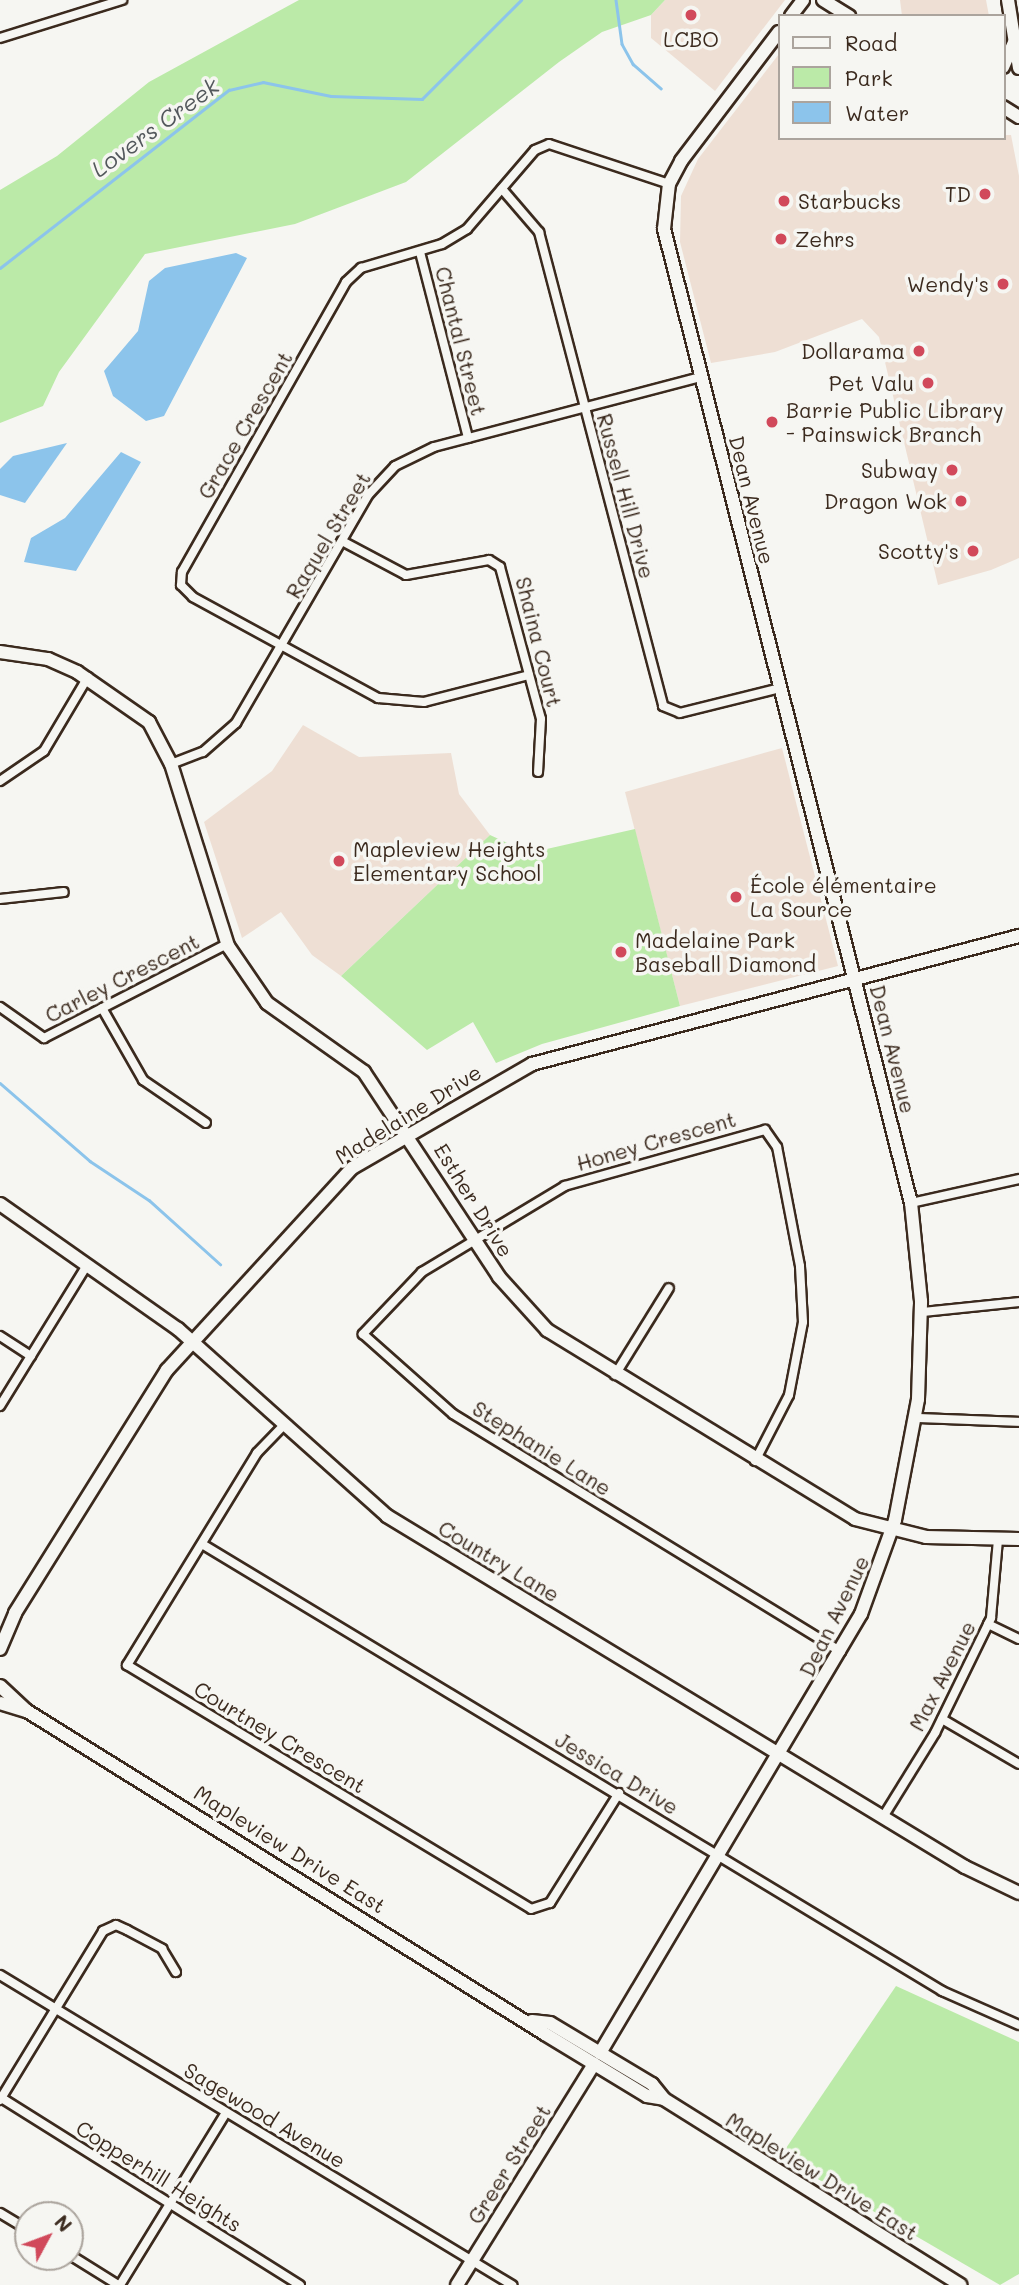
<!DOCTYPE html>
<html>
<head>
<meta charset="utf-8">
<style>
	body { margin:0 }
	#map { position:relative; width:1019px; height:2285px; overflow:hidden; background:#f6f6f2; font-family:Mali,sans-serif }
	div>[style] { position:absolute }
	.built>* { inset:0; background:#eedfd4 }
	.green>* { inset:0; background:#bbeaa8 }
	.water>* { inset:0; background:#8cc4eb }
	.stream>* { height:2.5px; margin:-1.25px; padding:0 1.25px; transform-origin:1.25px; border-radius:1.25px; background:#8cc4eb }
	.roads { filter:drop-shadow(2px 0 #3b2a1e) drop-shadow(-2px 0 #3b2a1e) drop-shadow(0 2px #3b2a1e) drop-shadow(0 -2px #3b2a1e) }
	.street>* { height:8px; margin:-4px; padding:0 4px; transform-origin:4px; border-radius:4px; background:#f6f6f2 }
	.secondary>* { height:12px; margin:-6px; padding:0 6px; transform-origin:6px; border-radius:6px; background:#f6f6f2 }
	.primary>* { height:12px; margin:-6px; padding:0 6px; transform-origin:6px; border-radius:6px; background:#f6f6f2 }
	.dots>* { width:19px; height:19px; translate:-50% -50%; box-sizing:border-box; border:4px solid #f6f6f2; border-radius:50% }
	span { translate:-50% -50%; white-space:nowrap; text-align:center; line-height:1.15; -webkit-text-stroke:7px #f6f6f2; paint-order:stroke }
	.poi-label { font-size:21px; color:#3b2a1e }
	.right { translate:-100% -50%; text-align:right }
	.left { translate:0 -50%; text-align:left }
	.street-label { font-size:21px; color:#3b2a1e }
	.water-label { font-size:23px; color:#53585c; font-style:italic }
	.legend { position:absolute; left:778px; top:14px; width:228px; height:126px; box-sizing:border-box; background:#f6f6f2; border:2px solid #aba49d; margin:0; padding:9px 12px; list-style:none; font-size:21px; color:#3b2a1e }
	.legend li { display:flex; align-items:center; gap:14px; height:35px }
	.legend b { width:35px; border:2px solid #aba49d }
	.north { position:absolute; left:14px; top:2201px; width:70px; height:70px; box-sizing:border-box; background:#f6f6f2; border:2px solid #aba49d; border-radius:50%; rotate:49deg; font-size:19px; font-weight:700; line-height:28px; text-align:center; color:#3b2a1e }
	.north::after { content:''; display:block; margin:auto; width:24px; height:32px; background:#d1495b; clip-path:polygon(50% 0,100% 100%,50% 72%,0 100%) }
</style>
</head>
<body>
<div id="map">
	<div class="built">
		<div style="clip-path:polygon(665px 0,785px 0,715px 91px,651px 38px,651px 15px)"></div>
		<div style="clip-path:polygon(900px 0,986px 0,989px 16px,902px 16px)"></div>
		<div style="clip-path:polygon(779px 54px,779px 138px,1011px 135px,1019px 176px,1019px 558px,991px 570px,938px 585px,879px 337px,862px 319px,775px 352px,711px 363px,680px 242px,681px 196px,698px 159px)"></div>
		<div style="clip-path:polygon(303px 725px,359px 757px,451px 753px,459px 794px,490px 835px,341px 976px,312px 955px,281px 912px,242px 938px,204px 822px,272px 771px)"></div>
		<div style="clip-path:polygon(782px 748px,838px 966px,680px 1006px,625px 792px)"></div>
	</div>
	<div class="green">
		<div style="clip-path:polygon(299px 0,665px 0,651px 15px,602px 32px,559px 62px,406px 182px,295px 224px,145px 254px,59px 372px,43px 406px,0 423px,0 190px,57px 156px,149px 82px)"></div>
		<div style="clip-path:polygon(635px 829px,680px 1006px,542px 1044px,496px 1063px,473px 1022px,427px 1050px,341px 976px,490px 835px,529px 853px)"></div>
		<div style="clip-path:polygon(896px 1986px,1019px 2042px,1019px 2274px,1000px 2285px,780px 2157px)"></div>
	</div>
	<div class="water">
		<div style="clip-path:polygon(236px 253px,247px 258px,164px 416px,146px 421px,113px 396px,104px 371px,138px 331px,149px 281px,165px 268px)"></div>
		<div style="clip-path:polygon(67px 443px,25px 503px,0 495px,0 469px,13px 456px)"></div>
		<div style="clip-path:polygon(121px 452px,141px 462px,76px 571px,24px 562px,31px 538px,65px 518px)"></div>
	</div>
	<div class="stream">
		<div style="left:616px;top:0;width:44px;rotate:82.2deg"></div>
		<div style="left:622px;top:44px;width:23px;rotate:61deg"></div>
		<div style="left:633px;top:64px;width:37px;rotate:41deg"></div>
		<div style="left:0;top:268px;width:290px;rotate:-37.9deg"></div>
		<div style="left:229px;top:90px;width:35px;rotate:-13deg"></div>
		<div style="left:263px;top:82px;width:69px;rotate:11.6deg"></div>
		<div style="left:331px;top:96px;width:91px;rotate:1.9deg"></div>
		<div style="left:422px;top:99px;width:140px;rotate:-45deg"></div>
		<div style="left:0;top:1083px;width:119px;rotate:40.9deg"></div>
		<div style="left:90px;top:1161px;width:71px;rotate:33.5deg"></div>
		<div style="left:149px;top:1200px;width:96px;rotate:42deg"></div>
	</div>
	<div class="roads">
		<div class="street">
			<div style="left:0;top:38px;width:128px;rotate:-17.3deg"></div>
			<div style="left:502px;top:189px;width:57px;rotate:49.3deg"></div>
			<div style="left:539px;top:232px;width:490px;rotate:75.3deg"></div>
			<div style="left:663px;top:706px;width:18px;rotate:22deg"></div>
			<div style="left:680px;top:713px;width:103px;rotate:-14deg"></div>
			<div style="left:420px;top:252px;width:192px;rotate:75.5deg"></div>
			<div style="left:342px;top:541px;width:72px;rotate:28deg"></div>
			<div style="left:406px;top:575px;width:84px;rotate:-10.2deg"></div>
			<div style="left:489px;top:560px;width:13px;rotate:32deg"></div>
			<div style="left:500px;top:567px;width:157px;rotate:74.9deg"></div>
			<div style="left:541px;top:719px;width:53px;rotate:93.2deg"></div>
			<div style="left:529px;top:675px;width:108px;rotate:165.6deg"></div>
			<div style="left:424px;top:702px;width:46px;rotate:-175deg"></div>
			<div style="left:378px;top:698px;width:211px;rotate:-151.4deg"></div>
			<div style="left:193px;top:597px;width:17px;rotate:-135deg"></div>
			<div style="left:181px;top:585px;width:13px;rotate:-86deg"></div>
			<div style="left:182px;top:572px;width:333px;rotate:-60.5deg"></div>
			<div style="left:346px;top:282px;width:21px;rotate:-43deg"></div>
			<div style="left:361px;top:268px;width:84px;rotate:-16.5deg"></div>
			<div style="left:442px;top:244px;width:29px;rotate:-31deg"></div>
			<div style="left:467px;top:229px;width:104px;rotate:-49.3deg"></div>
			<div style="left:535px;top:150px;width:15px;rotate:-23deg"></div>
			<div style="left:549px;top:144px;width:126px;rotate:18.4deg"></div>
			<div style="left:171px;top:764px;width:34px;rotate:-21deg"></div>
			<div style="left:203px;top:752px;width:44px;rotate:-41.3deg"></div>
			<div style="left:236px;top:723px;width:265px;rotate:-59.9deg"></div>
			<div style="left:369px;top:494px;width:38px;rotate:-47deg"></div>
			<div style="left:395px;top:466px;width:43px;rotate:-26deg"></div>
			<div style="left:434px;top:447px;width:275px;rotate:-14.7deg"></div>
			<div style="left:0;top:781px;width:53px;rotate:-34.3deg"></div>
			<div style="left:44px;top:751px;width:86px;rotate:-59.3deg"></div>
			<div style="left:0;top:899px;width:64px;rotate:-6.2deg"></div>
			<div style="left:0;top:1007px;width:54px;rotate:35.2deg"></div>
			<div style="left:44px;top:1038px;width:206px;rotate:-27.2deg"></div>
			<div style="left:102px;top:1008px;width:83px;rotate:60.3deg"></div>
			<div style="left:143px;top:1080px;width:76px;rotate:34.3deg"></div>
			<div style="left:911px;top:1203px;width:111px;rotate:-12.5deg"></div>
			<div style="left:922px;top:1312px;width:98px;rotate:-5.9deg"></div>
			<div style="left:0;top:1336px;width:37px;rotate:33deg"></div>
			<div style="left:615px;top:1375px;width:102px;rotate:-58.2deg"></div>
			<div style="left:0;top:1406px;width:166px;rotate:-58.3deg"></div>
			<div style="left:916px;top:1418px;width:103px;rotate:2.2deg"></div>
			<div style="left:284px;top:1425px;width:39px;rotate:134deg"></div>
			<div style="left:257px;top:1453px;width:249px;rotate:121.5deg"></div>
			<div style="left:127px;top:1665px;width:472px;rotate:31.1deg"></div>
			<div style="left:531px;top:1909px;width:20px;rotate:-18deg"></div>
			<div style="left:550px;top:1903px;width:130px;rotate:-57.9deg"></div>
			<div style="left:755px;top:1461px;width:74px;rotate:-62.7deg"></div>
			<div style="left:789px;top:1395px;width:74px;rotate:-79.1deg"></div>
			<div style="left:803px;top:1322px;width:56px;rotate:-93.1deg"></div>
			<div style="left:800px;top:1266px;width:121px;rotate:-100.9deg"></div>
			<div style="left:777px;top:1147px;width:21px;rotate:-125deg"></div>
			<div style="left:765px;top:1130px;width:208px;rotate:164.4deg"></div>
			<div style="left:565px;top:1186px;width:167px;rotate:149deg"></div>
			<div style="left:422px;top:1272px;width:86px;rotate:133.6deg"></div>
			<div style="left:363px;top:1334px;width:120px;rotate:41.6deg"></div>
			<div style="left:453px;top:1414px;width:455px;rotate:31.5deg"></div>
			<div style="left:202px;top:1544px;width:865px;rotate:31.13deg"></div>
			<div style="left:942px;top:1991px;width:84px;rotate:23.8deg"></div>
			<div style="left:988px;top:1624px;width:34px;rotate:26deg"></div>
			<div style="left:942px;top:1719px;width:89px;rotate:30.3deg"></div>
			<div style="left:883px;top:1817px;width:99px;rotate:-58.2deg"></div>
			<div style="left:935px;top:1733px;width:128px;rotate:-64deg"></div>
			<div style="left:991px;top:1618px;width:79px;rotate:-84.9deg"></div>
			<div style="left:0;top:1975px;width:599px;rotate:31.19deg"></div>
			<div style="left:0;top:2097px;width:354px;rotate:32.1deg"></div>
			<div style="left:0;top:2100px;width:198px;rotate:-58.6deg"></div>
			<div style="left:103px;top:1931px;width:14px;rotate:-25deg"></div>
			<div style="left:116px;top:1925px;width:12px;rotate:24deg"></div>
			<div style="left:127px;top:1930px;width:40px;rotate:28deg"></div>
			<div style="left:162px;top:1949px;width:27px;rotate:59deg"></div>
			<div style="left:0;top:2213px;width:33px;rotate:31deg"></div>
			<div style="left:70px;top:2255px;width:57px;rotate:32deg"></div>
			<div style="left:120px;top:2285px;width:202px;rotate:-58.4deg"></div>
		</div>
		<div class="secondary">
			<div style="left:791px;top:16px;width:20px;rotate:-53deg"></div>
			<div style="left:0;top:652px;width:49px;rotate:8.3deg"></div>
			<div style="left:48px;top:659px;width:32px;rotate:24deg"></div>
			<div style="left:77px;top:672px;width:88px;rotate:34.8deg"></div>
			<div style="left:149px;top:722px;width:47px;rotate:62.4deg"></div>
			<div style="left:171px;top:764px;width:191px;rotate:72.6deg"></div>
			<div style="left:228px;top:946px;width:69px;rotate:55.6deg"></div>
			<div style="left:267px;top:1003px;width:119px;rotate:35.4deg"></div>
			<div style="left:364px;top:1072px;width:245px;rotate:56.6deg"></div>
			<div style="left:499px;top:1277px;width:72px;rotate:47.8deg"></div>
			<div style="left:547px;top:1330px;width:361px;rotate:31.5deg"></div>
			<div style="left:855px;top:1519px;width:73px;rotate:14.2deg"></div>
			<div style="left:926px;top:1537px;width:93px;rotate:1.2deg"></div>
			<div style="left:0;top:1204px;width:218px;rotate:35.1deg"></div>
			<div style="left:178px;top:1329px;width:280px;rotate:41.8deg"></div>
			<div style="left:387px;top:1516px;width:676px;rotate:31.27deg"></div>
			<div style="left:965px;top:1867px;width:60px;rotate:25.7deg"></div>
			<div style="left:600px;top:2053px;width:511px;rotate:-59.27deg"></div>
			<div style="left:861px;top:1614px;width:100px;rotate:-70.1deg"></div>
			<div style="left:895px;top:1520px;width:123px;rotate:-79.2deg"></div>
			<div style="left:918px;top:1399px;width:98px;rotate:-88.2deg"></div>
			<div style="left:921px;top:1301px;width:99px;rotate:-95.8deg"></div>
			<div style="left:911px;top:1203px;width:1005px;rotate:-104.23deg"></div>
			<div style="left:664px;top:229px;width:45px;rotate:-83.7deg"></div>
			<div style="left:669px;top:184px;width:26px;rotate:-62deg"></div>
			<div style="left:681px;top:161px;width:162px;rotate:-52.8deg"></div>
			<div style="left:457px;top:2285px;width:260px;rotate:-58.2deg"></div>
		</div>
		<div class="primary">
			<div style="left:823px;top:0;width:31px;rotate:32deg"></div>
			<div style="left:1008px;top:0;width:69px;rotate:80.8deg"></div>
			<div style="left:1003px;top:67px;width:27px;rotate:-66deg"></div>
			<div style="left:1003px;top:107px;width:19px;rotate:32deg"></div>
			<div style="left:0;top:1649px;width:39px;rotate:-67deg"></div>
			<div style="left:15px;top:1613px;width:287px;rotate:-58deg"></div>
			<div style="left:167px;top:1370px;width:274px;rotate:-47.5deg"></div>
			<div style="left:352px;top:1168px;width:208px;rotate:-30deg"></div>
			<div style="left:532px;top:1064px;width:504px;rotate:-14.73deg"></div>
			<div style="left:0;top:1686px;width:37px;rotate:43deg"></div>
			<div style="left:27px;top:1711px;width:610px;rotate:31.95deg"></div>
			<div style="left:545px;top:2034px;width:119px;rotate:31.3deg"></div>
			<div style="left:647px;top:2096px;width:17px;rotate:10deg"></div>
			<div style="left:0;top:1703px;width:28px;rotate:17deg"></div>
			<div style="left:532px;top:2021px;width:18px;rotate:6deg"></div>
			<div style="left:550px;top:2023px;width:119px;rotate:30.9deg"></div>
			<div style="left:652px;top:2084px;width:19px;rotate:51deg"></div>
			<div style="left:664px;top:2099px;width:350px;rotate:32.1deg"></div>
		</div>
	</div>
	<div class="dots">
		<div style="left:691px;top:15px;background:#d1495b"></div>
		<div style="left:985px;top:194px;background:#d1495b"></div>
		<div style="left:784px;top:201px;background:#d1495b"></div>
		<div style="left:781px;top:239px;background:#d1495b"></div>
		<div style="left:1003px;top:284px;background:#d1495b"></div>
		<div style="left:919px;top:351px;background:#d1495b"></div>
		<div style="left:928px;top:383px;background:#d1495b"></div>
		<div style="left:772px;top:422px;background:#d1495b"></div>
		<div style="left:952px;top:470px;background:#d1495b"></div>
		<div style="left:961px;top:501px;background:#d1495b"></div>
		<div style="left:973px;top:551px;background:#d1495b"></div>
		<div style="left:339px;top:861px;background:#d1495b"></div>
		<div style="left:736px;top:897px;background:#d1495b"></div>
		<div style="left:621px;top:952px;background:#d1495b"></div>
	</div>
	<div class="poi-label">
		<span style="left:691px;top:39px">LCBO</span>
		<span class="right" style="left:971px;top:194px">TD</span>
		<span class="left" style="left:798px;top:201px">Starbucks</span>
		<span class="left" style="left:795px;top:239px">Zehrs</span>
		<span class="right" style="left:989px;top:284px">Wendy's</span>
		<span class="right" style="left:905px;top:351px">Dollarama</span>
		<span class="right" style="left:914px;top:383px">Pet Valu</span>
		<span class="left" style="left:786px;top:422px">Barrie Public Library<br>- Painswick Branch</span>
		<span class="right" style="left:938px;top:470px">Subway</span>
		<span class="right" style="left:947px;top:501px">Dragon Wok</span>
		<span class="right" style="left:959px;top:551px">Scotty's</span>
		<span class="left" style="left:353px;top:861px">Mapleview Heights<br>Elementary School</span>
		<span class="left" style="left:750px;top:897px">École élémentaire<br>La Source</span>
		<span class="left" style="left:635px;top:952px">Madelaine Park<br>Baseball Diamond</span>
	</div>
	<div class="street-label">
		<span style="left:461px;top:341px;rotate:76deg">Chantal Street</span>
		<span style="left:245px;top:425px;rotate:-60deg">Grace Crescent</span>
		<span style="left:626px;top:496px;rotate:75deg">Russell Hill Drive</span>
		<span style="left:752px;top:500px;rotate:76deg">Dean Avenue</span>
		<span style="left:328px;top:535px;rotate:-59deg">Raquel Street</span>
		<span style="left:539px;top:642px;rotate:76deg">Shaina Court</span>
		<span style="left:122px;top:978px;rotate:-27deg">Carley Crescent</span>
		<span style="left:893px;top:1049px;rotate:76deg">Dean Avenue</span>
		<span style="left:408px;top:1114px;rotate:-32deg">Madelaine Drive</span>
		<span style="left:656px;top:1141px;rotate:-16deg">Honey Crescent</span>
		<span style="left:474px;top:1200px;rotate:58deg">Esther Drive</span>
		<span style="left:542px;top:1448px;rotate:32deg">Stephanie Lane</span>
		<span style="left:499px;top:1561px;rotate:31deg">Country Lane</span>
		<span style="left:834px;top:1616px;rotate:-64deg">Dean Avenue</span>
		<span style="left:942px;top:1676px;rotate:-63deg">Max Avenue</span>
		<span style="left:280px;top:1737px;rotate:31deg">Courtney Crescent</span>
		<span style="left:617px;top:1773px;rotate:31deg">Jessica Drive</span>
		<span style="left:290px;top:1849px;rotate:32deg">Mapleview Drive East</span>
		<span style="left:265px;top:2115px;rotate:31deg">Sagewood Avenue</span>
		<span style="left:509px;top:2164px;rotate:-58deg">Greer Street</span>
		<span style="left:159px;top:2176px;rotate:32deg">Copperhill Heights</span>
		<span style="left:822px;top:2176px;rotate:32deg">Mapleview Drive East</span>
	</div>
	<div class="water-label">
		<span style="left:155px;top:127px;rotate:-36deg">Lovers Creek</span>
	</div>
	<ul class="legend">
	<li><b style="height:9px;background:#f6f6f2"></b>Road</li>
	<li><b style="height:19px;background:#bbeaa8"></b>Park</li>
	<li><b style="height:19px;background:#8cc4eb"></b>Water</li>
	</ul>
	<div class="north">N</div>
</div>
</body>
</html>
